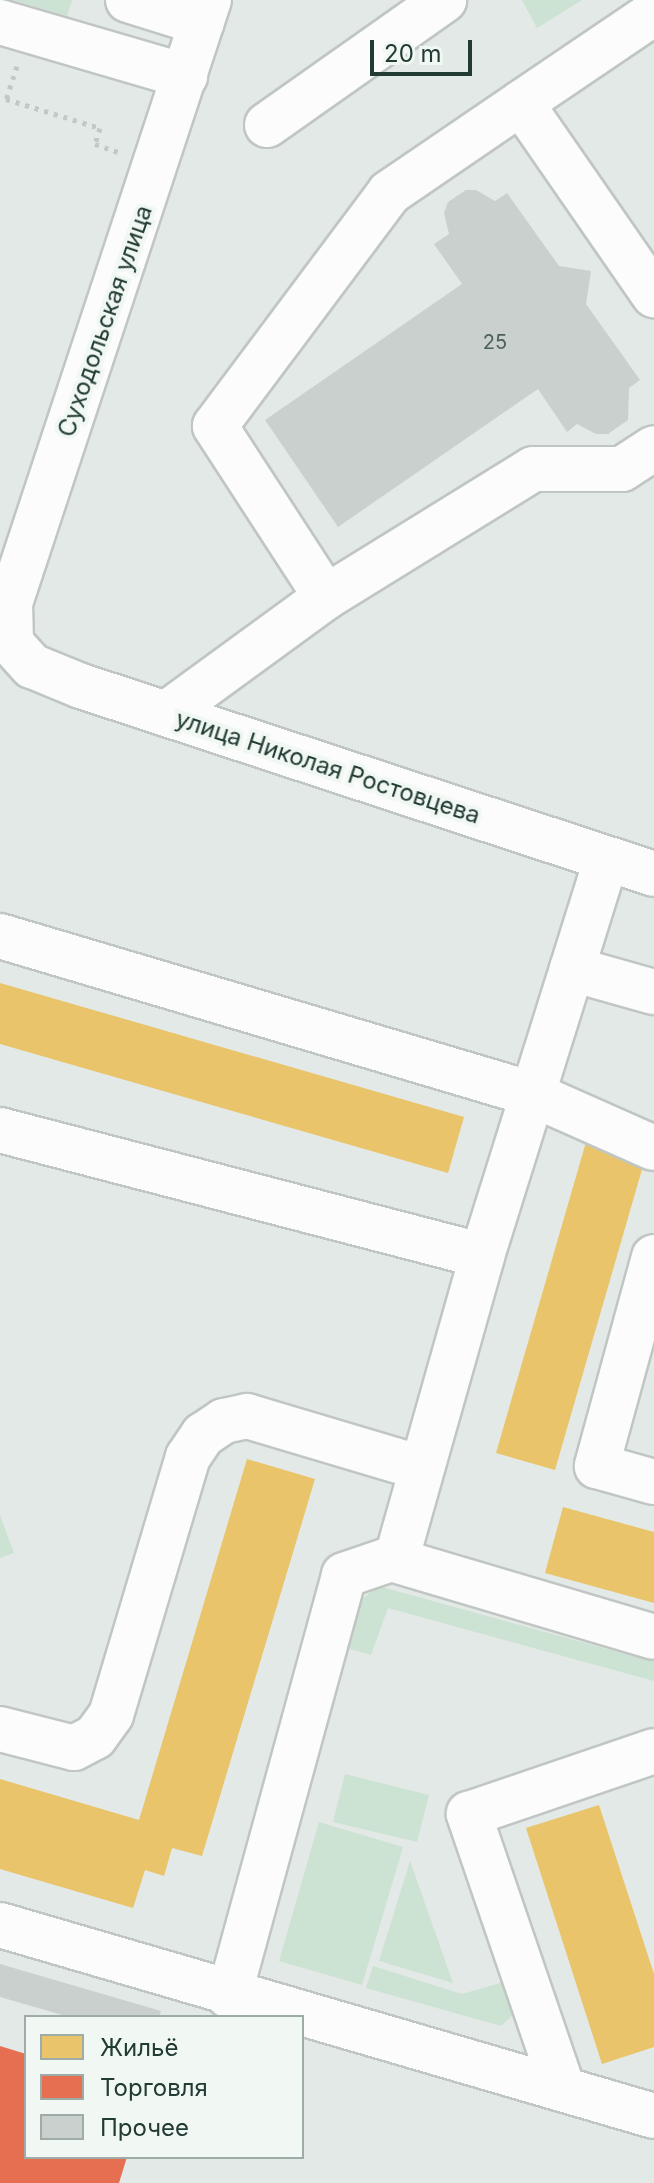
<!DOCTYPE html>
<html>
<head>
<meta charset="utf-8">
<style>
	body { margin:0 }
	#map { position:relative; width:654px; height:2183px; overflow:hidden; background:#e3e9e6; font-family:Inter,sans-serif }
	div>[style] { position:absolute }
	.green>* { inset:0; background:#cce2d2 }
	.homes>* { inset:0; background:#e9c46a }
	.shops>* { inset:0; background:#e76f51 }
	.building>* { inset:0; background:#cad0cd }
	.path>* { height:5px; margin-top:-2.5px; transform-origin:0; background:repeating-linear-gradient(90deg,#c0c9c5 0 4px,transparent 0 10px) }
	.roads { filter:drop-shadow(2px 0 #c0c6c3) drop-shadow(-2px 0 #c0c6c3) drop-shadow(0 2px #c0c6c3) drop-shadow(0 -2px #c0c6c3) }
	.minor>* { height:44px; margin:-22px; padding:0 22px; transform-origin:22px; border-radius:22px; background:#fbfcfb }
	span { translate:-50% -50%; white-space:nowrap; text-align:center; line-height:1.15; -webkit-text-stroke:8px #f1f8f4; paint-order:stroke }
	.number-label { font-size:20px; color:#4d615a }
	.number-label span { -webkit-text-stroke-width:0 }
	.street-label { font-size:24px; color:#223b33 }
	.legend { position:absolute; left:24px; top:2015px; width:280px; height:144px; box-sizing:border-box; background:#f1f8f4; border:2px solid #9eaca7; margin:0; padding:10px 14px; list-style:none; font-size:24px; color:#223b33 }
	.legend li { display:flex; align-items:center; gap:16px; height:40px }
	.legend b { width:40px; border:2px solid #9eaca7 }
	.scale { position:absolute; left:370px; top:40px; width:102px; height:36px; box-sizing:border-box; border:4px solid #223b33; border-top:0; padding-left:10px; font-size:24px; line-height:28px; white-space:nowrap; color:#223b33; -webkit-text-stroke:6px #f1f8f4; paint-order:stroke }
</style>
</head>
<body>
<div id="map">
	<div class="green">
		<div style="clip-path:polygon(13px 0,72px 0,67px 16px)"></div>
		<div style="clip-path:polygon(522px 0,582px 0,537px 28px)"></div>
		<div style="clip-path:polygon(0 1515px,14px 1553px,0 1558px)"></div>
		<div style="clip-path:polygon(378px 1586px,654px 1662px,654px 1681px,388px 1608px,371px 1655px,347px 1648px,361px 1600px)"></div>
		<div style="clip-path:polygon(345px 1774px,429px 1795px,417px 1842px,333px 1822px)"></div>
		<div style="clip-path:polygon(319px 1822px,403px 1847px,362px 1985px,279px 1961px)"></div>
		<div style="clip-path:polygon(410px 1861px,453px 1983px,379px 1961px)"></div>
		<div style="clip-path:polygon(373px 1966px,462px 1994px,511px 1980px,516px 2012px,501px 2026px,366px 1988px)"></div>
	</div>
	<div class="homes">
		<div style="clip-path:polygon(0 983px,464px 1117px,448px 1173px,0 1044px)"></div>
		<div style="clip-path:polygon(586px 1142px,645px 1159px,555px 1470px,496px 1453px)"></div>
		<div style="clip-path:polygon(247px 1459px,315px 1479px,202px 1856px,172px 1848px,164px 1876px,145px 1870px,133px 1908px,0 1869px,0 1779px,139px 1820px)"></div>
		<div style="clip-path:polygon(563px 1507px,654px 1532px,654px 1603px,545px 1573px)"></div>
		<div style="clip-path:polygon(599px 1805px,654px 1974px,654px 2047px,602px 2064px,526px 1828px)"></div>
	</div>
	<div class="shops">
		<div style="clip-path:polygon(0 2046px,26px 2054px,26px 2157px,127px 2157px,119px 2183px,0 2183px)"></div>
	</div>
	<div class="building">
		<div style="clip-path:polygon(466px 190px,476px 190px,495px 201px,507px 193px,559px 266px,591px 271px,586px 304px,640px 380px,629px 388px,628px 420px,608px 434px,596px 434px,577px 424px,567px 432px,538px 389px,338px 527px,265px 420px,462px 284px,434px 244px,449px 234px,444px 213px,448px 202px)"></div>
		<div style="clip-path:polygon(0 1964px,161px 2011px,159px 2017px,69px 2017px,0 1997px)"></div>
	</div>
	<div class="path">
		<div style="left:17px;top:66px;width:35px;rotate:108deg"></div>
		<div style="left:6px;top:99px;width:98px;rotate:17.1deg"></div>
		<div style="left:100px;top:128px;width:17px;rotate:107deg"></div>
		<div style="left:95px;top:144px;width:24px;rotate:19deg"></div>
	</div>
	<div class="roads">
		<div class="minor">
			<div style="left:128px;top:0;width:77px;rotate:17.3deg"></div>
			<div style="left:0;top:22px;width:193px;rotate:16.3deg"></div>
			<div style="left:521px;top:103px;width:161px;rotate:-34.1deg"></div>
			<div style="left:267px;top:125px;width:217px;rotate:-35.2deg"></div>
			<div style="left:326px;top:597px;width:204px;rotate:-123deg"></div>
			<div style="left:215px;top:426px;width:291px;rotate:-53.2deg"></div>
			<div style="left:389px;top:193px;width:160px;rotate:-34.3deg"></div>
			<div style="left:521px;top:103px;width:234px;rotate:55.3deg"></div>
			<div style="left:11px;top:643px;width:31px;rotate:48deg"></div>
			<div style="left:32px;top:666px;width:53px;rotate:22.2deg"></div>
			<div style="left:81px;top:686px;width:603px;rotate:18.16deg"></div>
			<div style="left:11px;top:643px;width:40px;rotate:-91.4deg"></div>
			<div style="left:10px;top:603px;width:635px;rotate:-71.74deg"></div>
			<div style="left:167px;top:713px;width:197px;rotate:-36.1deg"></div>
			<div style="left:326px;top:597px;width:243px;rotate:-31.7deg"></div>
			<div style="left:533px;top:469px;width:89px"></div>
			<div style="left:622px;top:469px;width:38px;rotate:-33deg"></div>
			<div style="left:0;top:936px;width:555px;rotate:16.54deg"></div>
			<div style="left:532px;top:1094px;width:133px;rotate:23.9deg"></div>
			<div style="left:572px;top:969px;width:85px;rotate:15.7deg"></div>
			<div style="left:0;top:1130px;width:498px;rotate:14.6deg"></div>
			<div style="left:654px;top:1257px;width:217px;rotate:105.3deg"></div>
			<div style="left:597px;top:1466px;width:59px;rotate:15.7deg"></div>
			<div style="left:391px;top:1559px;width:274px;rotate:16.5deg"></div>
			<div style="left:0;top:1729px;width:76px;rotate:14.4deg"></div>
			<div style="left:74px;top:1748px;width:24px;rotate:-28deg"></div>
			<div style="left:95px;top:1737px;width:27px;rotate:-54deg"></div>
			<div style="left:111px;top:1715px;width:269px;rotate:-73.4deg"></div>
			<div style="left:188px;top:1457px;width:27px;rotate:-56deg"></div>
			<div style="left:203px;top:1435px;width:25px;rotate:-34deg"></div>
			<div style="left:224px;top:1421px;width:24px;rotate:-12deg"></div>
			<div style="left:247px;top:1416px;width:182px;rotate:16.6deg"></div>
			<div style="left:0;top:1925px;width:681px;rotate:16.28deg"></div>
			<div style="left:229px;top:1996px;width:436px;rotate:-74.7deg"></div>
			<div style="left:344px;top:1575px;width:56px;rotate:-18.8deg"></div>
			<div style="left:397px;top:1557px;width:313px;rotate:-74.2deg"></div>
			<div style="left:482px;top:1256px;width:415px;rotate:-72.6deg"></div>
			<div style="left:563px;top:2089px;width:291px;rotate:-108.9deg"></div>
			<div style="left:469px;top:1814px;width:195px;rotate:-18.8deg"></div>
		</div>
	</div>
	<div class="number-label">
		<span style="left:495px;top:342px">25</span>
	</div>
	<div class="street-label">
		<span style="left:105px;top:321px;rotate:-71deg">Суходольская улица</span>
		<span style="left:328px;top:767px;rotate:18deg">улица Николая Ростовцева</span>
	</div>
	<ul class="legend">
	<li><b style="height:22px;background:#e9c46a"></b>Жильё</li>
	<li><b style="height:22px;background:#e76f51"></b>Торговля</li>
	<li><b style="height:22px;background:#cad0cd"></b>Прочее</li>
	</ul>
	<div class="scale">20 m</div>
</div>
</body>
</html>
